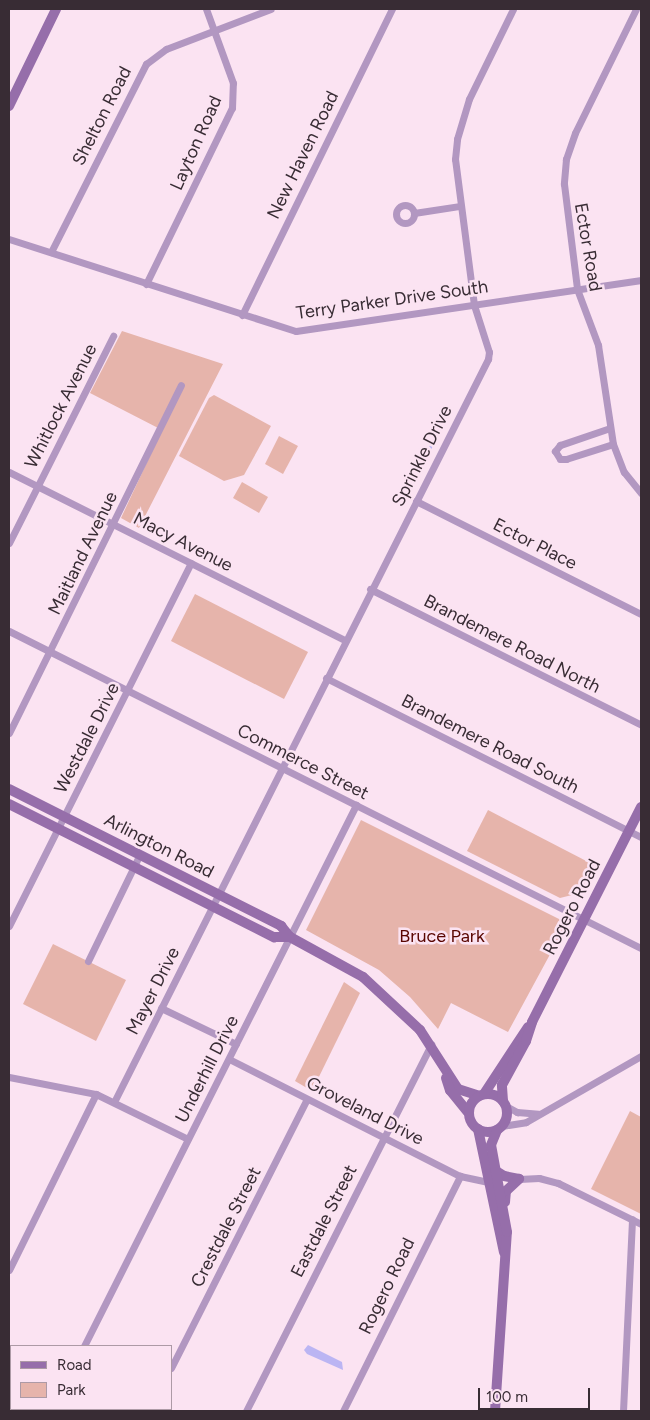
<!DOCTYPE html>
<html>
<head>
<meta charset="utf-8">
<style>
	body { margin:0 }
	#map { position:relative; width:650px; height:1420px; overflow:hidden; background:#fbe3f2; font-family:Figtree,sans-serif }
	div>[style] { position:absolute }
	.green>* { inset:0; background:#e6b4ab }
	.water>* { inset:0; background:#bbb5f3 }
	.stream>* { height:2.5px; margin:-1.25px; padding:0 1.25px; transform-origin:1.25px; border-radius:1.25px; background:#bbb5f3 }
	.street>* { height:7px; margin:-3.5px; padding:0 3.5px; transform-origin:3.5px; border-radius:3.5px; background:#b297c1 }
	.street>.ring { margin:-3.5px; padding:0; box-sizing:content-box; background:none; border:7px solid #b297c1; border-radius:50% }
	.secondary>* { height:10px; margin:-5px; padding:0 5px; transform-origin:5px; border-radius:5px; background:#966eaa }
	.secondary>.ring { margin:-5px; padding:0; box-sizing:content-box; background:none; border:10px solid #966eaa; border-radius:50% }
	span { translate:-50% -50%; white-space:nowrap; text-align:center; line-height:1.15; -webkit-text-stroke:5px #fbe3f2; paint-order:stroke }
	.street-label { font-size:18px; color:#382c34 }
	.park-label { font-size:18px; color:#590500 }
	.frame { position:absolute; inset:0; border:10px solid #382c34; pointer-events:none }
	.legend { position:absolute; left:10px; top:1345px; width:162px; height:65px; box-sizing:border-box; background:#fbe3f2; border:1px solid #ad9aa6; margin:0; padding:6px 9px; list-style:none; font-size:15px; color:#382c34 }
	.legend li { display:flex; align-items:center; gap:10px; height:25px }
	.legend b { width:25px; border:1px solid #ad9aa6 }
	.scale { position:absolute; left:478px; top:1388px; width:112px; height:22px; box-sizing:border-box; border:2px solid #382c34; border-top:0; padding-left:6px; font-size:15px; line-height:18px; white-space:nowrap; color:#382c34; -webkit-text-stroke:4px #fbe3f2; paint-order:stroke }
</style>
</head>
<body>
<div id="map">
	<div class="green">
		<div style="clip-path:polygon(122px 331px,223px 364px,139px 528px,121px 518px,162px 430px,90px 393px)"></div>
		<div style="clip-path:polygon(214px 395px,271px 426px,244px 475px,224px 481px,179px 456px,209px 398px)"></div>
		<div style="clip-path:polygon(279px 436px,298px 446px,283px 474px,265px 464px)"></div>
		<div style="clip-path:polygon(242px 482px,268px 497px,259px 513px,233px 498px)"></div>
		<div style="clip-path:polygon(195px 594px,308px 652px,284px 699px,171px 641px)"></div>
		<div style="clip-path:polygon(488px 810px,594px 865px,580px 893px,560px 898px,467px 851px)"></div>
		<div style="clip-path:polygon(361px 820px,567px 923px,508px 1032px,451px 1003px,438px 1029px,410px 997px,379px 970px,306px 930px)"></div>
		<div style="clip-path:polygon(53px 944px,126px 980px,96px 1041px,23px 1004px)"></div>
		<div style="clip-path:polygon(344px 982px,360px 993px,312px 1091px,295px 1081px)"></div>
		<div style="clip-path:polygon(630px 1111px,641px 1117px,641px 1214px,591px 1189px)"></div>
	</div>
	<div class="water">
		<div style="clip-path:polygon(308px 1345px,342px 1362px,343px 1370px,307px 1354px,304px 1350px)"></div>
	</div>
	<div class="stream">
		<div style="left:409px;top:489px;width:87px;rotate:-63.4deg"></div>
	</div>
	<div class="street">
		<div style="left:636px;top:9px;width:138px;rotate:116.2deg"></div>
		<div style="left:575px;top:133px;width:28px;rotate:109deg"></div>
		<div style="left:566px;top:159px;width:25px;rotate:95deg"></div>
		<div style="left:564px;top:184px;width:106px;rotate:82.9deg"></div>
		<div style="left:577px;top:289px;width:60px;rotate:69.4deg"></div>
		<div style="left:598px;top:345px;width:100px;rotate:81.4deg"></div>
		<div style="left:613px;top:444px;width:30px;rotate:69deg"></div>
		<div style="left:624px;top:472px;width:27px;rotate:51deg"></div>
		<div class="ring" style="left:396px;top:205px;width:11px;height:11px"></div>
		<div style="left:414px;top:213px;width:47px;rotate:-8.7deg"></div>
		<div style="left:9px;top:239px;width:301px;rotate:17.8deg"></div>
		<div style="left:296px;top:331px;width:349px;rotate:-8.4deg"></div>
		<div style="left:51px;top:252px;width:211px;rotate:-63.2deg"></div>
		<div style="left:146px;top:64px;width:25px;rotate:-37deg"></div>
		<div style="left:166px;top:49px;width:112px;rotate:-20.9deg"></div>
		<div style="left:146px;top:284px;width:196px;rotate:-64deg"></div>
		<div style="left:232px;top:108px;width:25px;rotate:-88deg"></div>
		<div style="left:233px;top:83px;width:79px;rotate:-110deg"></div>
		<div style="left:242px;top:315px;width:341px;rotate:-63.9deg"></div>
		<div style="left:610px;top:428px;width:53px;rotate:161.2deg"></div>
		<div style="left:560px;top:445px;width:8px;rotate:130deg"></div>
		<div style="left:555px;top:451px;width:9px;rotate:58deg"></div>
		<div style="left:560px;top:459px;width:6px"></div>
		<div style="left:566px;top:459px;width:49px;rotate:-17.7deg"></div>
		<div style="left:9px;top:472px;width:375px;rotate:26.6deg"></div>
		<div style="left:416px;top:501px;width:252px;rotate:26.7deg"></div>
		<div style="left:9px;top:543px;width:232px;rotate:-63.3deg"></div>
		<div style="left:370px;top:589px;width:303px;rotate:26.6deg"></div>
		<div style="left:9px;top:631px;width:707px;rotate:26.64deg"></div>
		<div style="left:326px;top:678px;width:353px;rotate:26.8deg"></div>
		<div style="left:9px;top:733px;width:388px;rotate:-63.7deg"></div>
		<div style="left:9px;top:926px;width:406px;rotate:-63.4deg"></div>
		<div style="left:88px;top:961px;width:119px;rotate:-64.1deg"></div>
		<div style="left:161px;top:1008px;width:83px;rotate:25.6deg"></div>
		<div style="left:229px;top:1059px;width:259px;rotate:26.9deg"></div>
		<div style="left:460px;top:1176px;width:30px;rotate:12deg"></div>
		<div style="left:9px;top:1077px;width:89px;rotate:11.1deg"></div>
		<div style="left:96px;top:1094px;width:102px;rotate:26.1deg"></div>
		<div style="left:114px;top:1102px;width:832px;rotate:-63.28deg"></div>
		<div style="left:488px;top:359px;width:7px;rotate:-82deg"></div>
		<div style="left:489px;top:352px;width:49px;rotate:-107.7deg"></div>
		<div style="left:474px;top:305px;width:147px;rotate:-97.4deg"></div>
		<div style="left:455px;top:159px;width:20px;rotate:-84deg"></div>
		<div style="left:457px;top:139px;width:42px;rotate:-73.3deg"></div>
		<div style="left:469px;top:99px;width:100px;rotate:-63.9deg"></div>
		<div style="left:506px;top:1106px;width:13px;rotate:29deg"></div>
		<div style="left:517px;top:1112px;width:21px;rotate:5deg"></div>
		<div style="left:502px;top:1126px;width:24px;rotate:-9deg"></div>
		<div style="left:526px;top:1122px;width:133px;rotate:-29.9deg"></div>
		<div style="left:519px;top:1179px;width:20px;rotate:-3deg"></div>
		<div style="left:539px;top:1178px;width:20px;rotate:15deg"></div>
		<div style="left:558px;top:1183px;width:93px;rotate:26.3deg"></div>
		<div style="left:9px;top:1270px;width:196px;rotate:-63.7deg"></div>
		<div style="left:84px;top:1346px;width:606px;rotate:-63.31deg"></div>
		<div style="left:171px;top:1368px;width:301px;rotate:-63.2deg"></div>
		<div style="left:9px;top:1381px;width:2px;rotate:27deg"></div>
		<div style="left:52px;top:1411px;width:2px;rotate:-63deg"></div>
		<div style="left:149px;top:1411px;width:3px;rotate:-45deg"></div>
		<div style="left:246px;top:1411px;width:411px;rotate:-63.2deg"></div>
		<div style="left:343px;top:1411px;width:263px;rotate:-63.5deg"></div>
		<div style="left:623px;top:1411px;width:192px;rotate:-87.3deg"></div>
	</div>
	<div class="secondary">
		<div style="left:9px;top:106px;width:108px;rotate:-64.1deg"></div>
		<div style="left:9px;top:789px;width:305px;rotate:26.7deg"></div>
		<div style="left:281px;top:926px;width:14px;rotate:51deg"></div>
		<div style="left:290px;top:937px;width:83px;rotate:28.7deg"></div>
		<div style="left:363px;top:977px;width:78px;rotate:42.9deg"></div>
		<div style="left:420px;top:1030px;width:70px;rotate:57.2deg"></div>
		<div style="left:458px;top:1089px;width:22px;rotate:18deg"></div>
		<div style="left:9px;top:804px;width:297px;rotate:26.7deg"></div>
		<div style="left:274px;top:937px;width:16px"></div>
		<div style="left:446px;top:1078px;width:13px;rotate:72deg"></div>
		<div style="left:450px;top:1090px;width:28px;rotate:51deg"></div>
		<div class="ring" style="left:469px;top:1094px;width:28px;height:28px"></div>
		<div style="left:484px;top:1094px;width:80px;rotate:-56.7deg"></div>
		<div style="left:503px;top:1101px;width:16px;rotate:-94deg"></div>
		<div style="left:502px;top:1085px;width:50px;rotate:-61.4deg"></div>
		<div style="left:526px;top:1041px;width:20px;rotate:-72deg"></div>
		<div style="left:532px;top:1022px;width:241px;rotate:-63.1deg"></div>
		<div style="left:478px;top:1129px;width:126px;rotate:78.1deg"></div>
		<div style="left:496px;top:1171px;width:9px;rotate:32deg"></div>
		<div style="left:504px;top:1176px;width:15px;rotate:11deg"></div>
		<div style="left:505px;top:1202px;width:11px;rotate:-85deg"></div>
		<div style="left:506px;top:1191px;width:18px;rotate:-43deg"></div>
		<div style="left:495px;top:1411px;width:179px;rotate:-86.2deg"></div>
		<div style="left:507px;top:1232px;width:88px;rotate:-100.4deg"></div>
		<div style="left:491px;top:1145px;width:16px;rotate:-68deg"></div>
	</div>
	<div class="street-label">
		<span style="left:102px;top:116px;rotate:-63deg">Shelton Road</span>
		<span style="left:196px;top:143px;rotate:-66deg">Layton Road</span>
		<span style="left:303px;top:155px;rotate:-64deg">New Haven Road</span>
		<span style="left:588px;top:247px;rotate:80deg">Ector Road</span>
		<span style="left:392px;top:300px;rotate:-8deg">Terry Parker Drive South</span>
		<span style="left:61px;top:406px;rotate:-63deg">Whitlock Avenue</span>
		<span style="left:422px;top:456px;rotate:-63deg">Sprinkle Drive</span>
		<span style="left:183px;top:542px;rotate:27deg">Macy Avenue</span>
		<span style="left:535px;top:544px;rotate:27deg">Ector Place</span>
		<span style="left:83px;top:553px;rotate:-64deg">Maitland Avenue</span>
		<span style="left:512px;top:644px;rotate:27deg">Brandemere Road North</span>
		<span style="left:87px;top:738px;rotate:-63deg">Westdale Drive</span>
		<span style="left:490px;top:744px;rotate:27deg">Brandemere Road South</span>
		<span style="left:303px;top:762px;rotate:27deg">Commerce Street</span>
		<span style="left:159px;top:846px;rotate:27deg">Arlington Road</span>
		<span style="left:572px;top:907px;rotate:-63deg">Rogero Road</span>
		<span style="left:153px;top:991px;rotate:-63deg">Mayer Drive</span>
		<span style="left:207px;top:1069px;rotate:-63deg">Underhill Drive</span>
		<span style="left:365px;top:1111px;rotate:27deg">Groveland Drive</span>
		<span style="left:324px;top:1221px;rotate:-63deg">Eastdale Street</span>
		<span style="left:226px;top:1227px;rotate:-63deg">Crestdale Street</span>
		<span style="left:387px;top:1286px;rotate:-64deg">Rogero Road</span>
	</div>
	<div class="park-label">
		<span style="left:442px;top:936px">Bruce Park</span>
	</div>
	<div class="frame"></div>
	<ul class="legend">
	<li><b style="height:6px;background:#966eaa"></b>Road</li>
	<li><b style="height:14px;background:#e6b4ab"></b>Park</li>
	</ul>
	<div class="scale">100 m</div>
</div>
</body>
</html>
